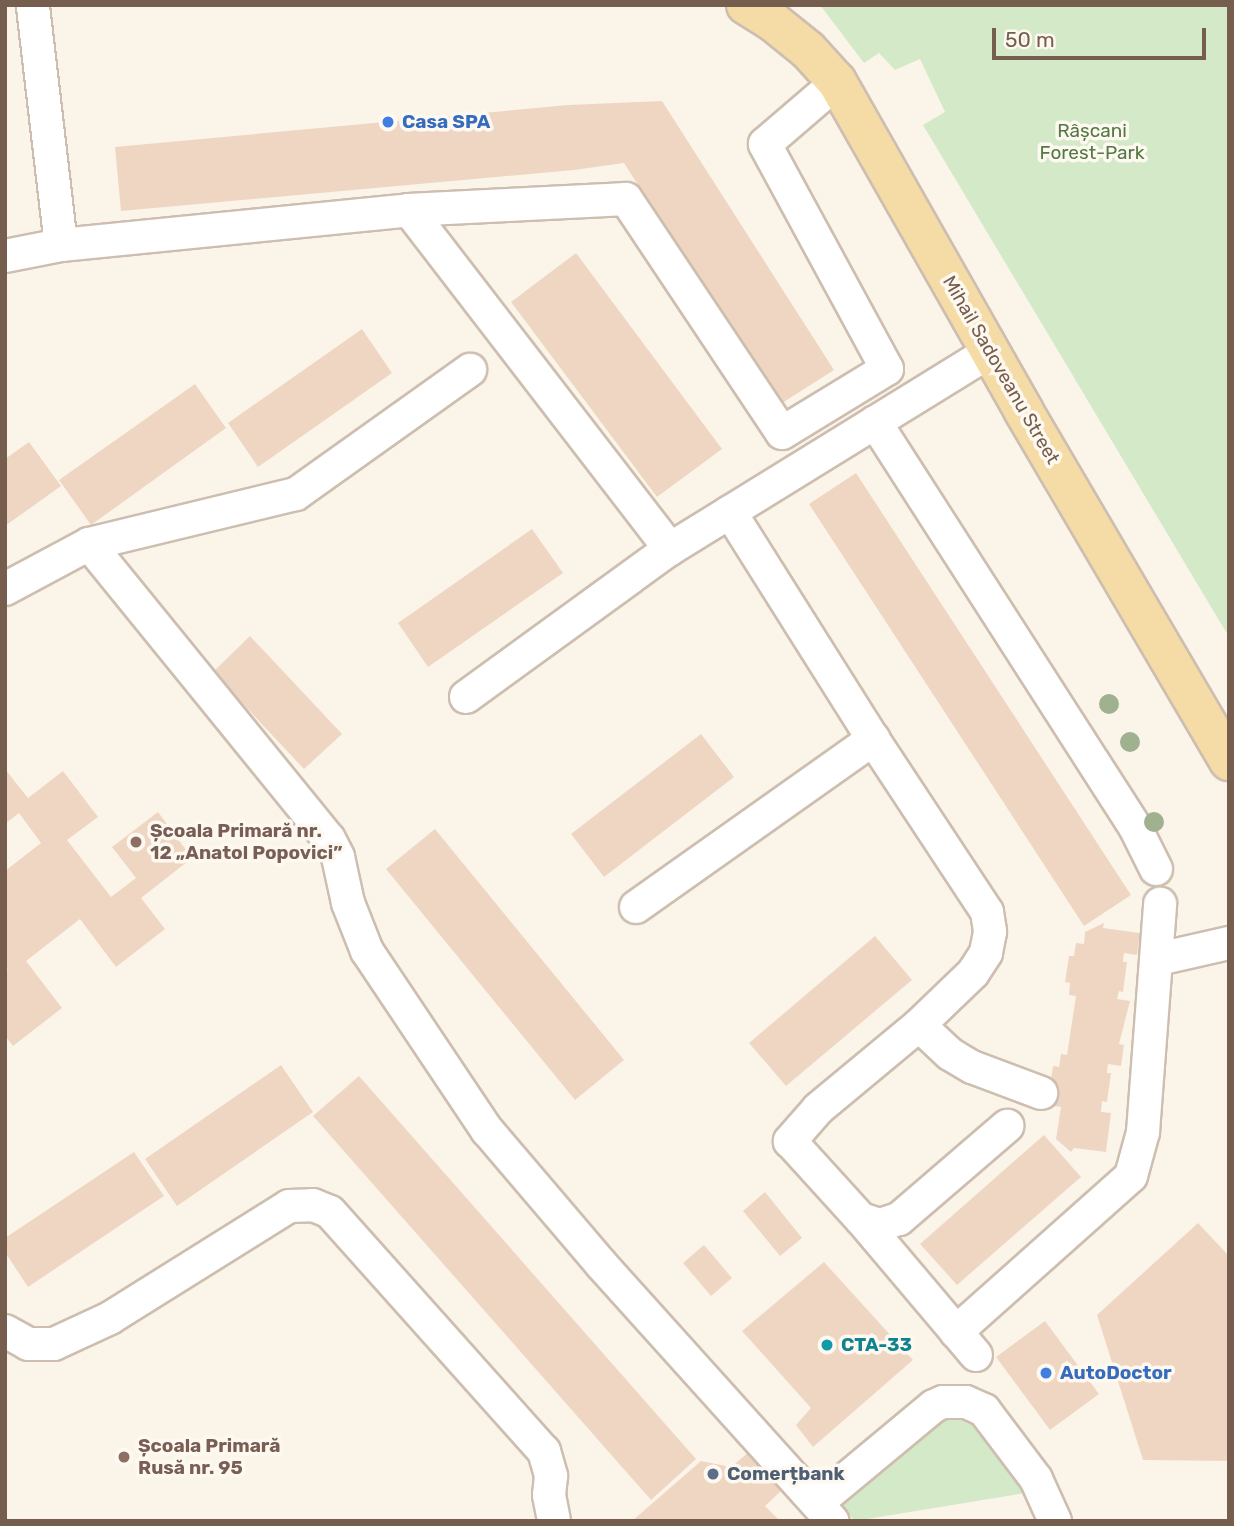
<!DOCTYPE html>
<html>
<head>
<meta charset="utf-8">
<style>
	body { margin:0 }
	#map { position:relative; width:1234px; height:1526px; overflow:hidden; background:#fbf5e9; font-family:Rubik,sans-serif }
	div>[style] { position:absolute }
	.green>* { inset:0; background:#d4e9c8 }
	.building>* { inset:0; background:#efd6c3 }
	.roads { filter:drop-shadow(2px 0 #cdbeb0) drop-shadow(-2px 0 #cdbeb0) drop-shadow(0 2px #cdbeb0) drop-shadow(0 -2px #cdbeb0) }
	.minor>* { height:32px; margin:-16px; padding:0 16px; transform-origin:16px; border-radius:16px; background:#fff }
	.major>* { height:38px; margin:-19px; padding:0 19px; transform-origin:19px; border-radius:19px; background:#f5dca6 }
	.trees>* { width:20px; height:20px; margin:-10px; border-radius:50%; background:#9fb18f }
	.dots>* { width:19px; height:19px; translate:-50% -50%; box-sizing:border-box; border:4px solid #fef9f0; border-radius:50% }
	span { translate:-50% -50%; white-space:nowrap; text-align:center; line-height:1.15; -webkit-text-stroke:7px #fef9f0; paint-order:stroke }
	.shop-label { font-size:19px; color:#366cbe; font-weight:700 }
	.left { translate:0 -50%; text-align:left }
	.park-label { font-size:19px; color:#537946 }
	.street-label { font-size:19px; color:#755e4e }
	.education-label { font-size:19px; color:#785e54; font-weight:700 }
	.culture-label { font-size:19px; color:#0d838f; font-weight:700 }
	.service-label { font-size:19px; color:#4e5e75; font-weight:700 }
	.frame { position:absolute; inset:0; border:7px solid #755e4e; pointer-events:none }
	.scale { position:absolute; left:992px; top:28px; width:214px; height:32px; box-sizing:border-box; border:4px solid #755e4e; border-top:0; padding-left:9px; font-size:21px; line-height:24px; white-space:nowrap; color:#755e4e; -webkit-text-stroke:5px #fef9f0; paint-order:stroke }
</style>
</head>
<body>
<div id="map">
	<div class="green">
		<div style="clip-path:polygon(820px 5px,1229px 5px,1229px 637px,923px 125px,945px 112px,920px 59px,895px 70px,879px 53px,864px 63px)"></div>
		<div style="clip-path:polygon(943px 1416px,977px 1417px,1031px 1492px,855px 1521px,844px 1509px,843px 1500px)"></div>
	</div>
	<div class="building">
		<div style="clip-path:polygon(662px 101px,834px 370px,779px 405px,624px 163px,574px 170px,121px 211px,115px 147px,568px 105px)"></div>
		<div style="clip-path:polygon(576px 253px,722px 449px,657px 497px,511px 302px)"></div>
		<div style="clip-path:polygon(362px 329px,392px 373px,258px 467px,228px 423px)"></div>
		<div style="clip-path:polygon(195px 384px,226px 428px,91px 525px,59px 480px)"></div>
		<div style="clip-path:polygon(29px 442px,61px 486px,5px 526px,5px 459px)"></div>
		<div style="clip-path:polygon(856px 473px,1131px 895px,1084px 926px,809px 504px)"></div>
		<div style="clip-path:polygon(532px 529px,563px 573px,428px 667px,398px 623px)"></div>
		<div style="clip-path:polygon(250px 636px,342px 734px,304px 769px,213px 672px)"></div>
		<div style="clip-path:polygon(701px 734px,734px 777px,604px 877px,571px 834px)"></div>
		<div style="clip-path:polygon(5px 769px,28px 798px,63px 771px,98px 817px,67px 840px,111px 897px,136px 878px,112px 847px,158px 812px,192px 858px,141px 898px,165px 929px,116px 967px,80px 919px,26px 961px,62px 1008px,13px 1046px,5px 1036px,5px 972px,8px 970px,5px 966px,5px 871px,41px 843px,19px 813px,5px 824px)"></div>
		<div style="clip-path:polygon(435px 829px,624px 1060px,575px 1100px,386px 869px)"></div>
		<div style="clip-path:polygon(1104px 923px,1103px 928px,1140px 933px,1137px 955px,1124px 953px,1123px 962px,1127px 962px,1123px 992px,1119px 991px,1117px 999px,1130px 1001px,1119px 1044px,1124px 1045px,1121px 1066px,1108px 1064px,1107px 1073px,1111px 1073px,1107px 1102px,1102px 1101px,1101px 1112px,1111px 1113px,1106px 1152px,1074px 1148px,1071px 1152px,1056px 1139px,1061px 1107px,1054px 1106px,1056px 1094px,1049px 1093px,1053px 1066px,1059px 1067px,1061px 1054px,1067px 1055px,1076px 996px,1069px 995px,1070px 983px,1065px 982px,1069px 956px,1074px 956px,1076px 943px,1084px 944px,1085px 932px)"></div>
		<div style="clip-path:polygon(875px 936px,912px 980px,786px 1086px,749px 1043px)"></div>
		<div style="clip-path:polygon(281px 1065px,313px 1112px,177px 1206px,145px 1159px)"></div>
		<div style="clip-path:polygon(359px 1076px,696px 1459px,651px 1500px,313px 1116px)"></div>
		<div style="clip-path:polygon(1044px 1135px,1081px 1177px,957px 1285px,920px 1244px)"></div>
		<div style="clip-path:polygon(134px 1152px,164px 1196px,28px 1287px,5px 1252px,5px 1238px)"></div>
		<div style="clip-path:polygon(765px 1192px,802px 1238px,780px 1256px,743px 1211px)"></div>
		<div style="clip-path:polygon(1198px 1223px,1229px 1256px,1229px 1461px,1143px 1460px,1097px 1315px)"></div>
		<div style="clip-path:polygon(704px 1245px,732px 1278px,711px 1296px,683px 1263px)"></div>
		<div style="clip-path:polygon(824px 1262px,913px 1360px,813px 1447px,796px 1425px,811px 1408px,742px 1331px)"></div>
		<div style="clip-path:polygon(1045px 1321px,1099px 1394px,1050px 1430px,996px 1357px)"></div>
		<div style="clip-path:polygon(749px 1452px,782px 1490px,765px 1506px,780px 1521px,632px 1521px,701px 1461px,731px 1467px)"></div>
	</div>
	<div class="roads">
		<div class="minor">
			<div style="left:409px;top:210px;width:428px;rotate:52.4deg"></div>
			<div style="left:61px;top:245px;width:350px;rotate:-5.7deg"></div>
			<div style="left:409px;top:210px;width:217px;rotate:-2.9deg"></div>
			<div style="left:626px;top:199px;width:281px;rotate:56.3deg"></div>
			<div style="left:782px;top:433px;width:123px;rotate:-31.4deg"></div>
			<div style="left:887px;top:369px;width:256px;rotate:-118.5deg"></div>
			<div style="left:765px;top:144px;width:95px;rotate:-40.7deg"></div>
			<div style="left:5px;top:256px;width:57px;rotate:-11.1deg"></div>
			<div style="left:61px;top:245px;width:242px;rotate:-96.7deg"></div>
			<div style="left:875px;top:422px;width:481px;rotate:57.3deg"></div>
			<div style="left:1135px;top:827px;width:47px;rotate:63.4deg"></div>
			<div style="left:89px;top:544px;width:380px;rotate:50.9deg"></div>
			<div style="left:329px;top:839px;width:20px;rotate:63deg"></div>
			<div style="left:338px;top:857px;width:47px;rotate:77.7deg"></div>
			<div style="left:348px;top:903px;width:52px;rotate:68.4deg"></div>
			<div style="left:367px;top:951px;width:216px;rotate:56.2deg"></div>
			<div style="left:487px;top:1130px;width:176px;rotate:49.6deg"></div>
			<div style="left:601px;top:1264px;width:346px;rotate:48deg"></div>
			<div style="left:5px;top:589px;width:95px;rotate:-28.2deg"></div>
			<div style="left:89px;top:544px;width:213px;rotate:-13.6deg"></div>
			<div style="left:296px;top:494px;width:214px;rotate:-35.5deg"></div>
			<div style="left:466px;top:697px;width:252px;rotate:-36deg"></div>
			<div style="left:670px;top:549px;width:70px;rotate:-31.7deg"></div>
			<div style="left:873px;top:739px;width:207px;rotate:56.6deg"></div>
			<div style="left:987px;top:912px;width:20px;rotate:81deg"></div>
			<div style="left:990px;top:932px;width:21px;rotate:101deg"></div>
			<div style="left:986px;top:953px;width:24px;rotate:123deg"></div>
			<div style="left:973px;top:973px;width:75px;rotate:136.1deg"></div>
			<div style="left:919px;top:1025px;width:131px;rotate:140.3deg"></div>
			<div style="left:818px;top:1109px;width:43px;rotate:131.2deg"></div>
			<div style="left:790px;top:1141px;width:105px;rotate:47.7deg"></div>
			<div style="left:861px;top:1219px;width:20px;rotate:18deg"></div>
			<div style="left:880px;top:1225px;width:20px;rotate:-18deg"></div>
			<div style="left:899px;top:1219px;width:143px;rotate:-40.7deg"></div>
			<div style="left:636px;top:907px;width:291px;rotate:-35.3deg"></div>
			<div style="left:873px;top:739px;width:268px;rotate:-122.2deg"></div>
			<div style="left:730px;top:512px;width:307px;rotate:-31.7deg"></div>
			<div style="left:1158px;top:959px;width:73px;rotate:-12.7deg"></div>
			<div style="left:919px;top:1025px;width:42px;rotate:43.1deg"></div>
			<div style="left:950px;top:1054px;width:26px;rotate:31deg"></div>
			<div style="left:972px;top:1067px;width:74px;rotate:20.6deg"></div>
			<div style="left:861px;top:1219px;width:178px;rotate:49.8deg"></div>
			<div style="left:5px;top:1331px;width:26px;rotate:29deg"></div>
			<div style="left:28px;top:1344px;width:26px"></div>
			<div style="left:54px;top:1344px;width:62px;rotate:-24.9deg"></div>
			<div style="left:110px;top:1318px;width:211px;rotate:-32deg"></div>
			<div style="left:289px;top:1206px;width:24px;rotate:-2deg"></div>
			<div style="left:313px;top:1205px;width:18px;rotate:22deg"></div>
			<div style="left:330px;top:1212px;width:321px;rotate:48.2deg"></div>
			<div style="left:544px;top:1451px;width:26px;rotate:74deg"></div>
			<div style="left:551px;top:1476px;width:19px;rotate:96deg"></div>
			<div style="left:549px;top:1495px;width:26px;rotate:79deg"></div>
			<div style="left:956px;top:1332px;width:234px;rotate:-41.7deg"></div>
			<div style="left:1131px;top:1176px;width:46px;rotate:-74.7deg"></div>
			<div style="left:1143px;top:1132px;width:229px;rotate:-85.7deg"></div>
			<div style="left:817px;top:1503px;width:152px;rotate:-39.7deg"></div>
			<div style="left:934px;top:1406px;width:10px;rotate:-24deg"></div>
			<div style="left:943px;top:1402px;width:23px"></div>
			<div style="left:966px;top:1402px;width:20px;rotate:24deg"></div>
			<div style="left:984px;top:1410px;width:86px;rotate:53deg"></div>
			<div style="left:1036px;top:1479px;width:46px;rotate:65.7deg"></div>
		</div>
		<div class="major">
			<div style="left:746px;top:5px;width:31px;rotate:32deg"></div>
			<div style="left:772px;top:21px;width:46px;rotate:38.9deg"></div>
			<div style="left:808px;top:50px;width:43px;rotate:47.8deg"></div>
			<div style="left:837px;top:82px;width:377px;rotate:60.4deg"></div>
			<div style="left:1023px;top:410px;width:407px;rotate:59.6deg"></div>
		</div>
	</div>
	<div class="trees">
		<div style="left:1109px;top:704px"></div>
		<div style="left:1130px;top:742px"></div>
		<div style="left:1154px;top:822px"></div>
	</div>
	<div class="dots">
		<div style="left:388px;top:122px;background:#3f7fe0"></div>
		<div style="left:136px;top:842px;background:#8d6e63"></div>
		<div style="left:827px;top:1345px;background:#0f9aa8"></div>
		<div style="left:1046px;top:1373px;background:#3f7fe0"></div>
		<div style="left:124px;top:1457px;background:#8d6e63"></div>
		<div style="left:713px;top:1474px;background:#5c6f8a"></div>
	</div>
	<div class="shop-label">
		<span class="left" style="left:402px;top:122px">Casa SPA</span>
		<span class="left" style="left:1060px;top:1373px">AutoDoctor</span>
	</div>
	<div class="park-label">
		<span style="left:1092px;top:142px">Râșcani<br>Forest-Park</span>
	</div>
	<div class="street-label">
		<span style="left:1001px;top:370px;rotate:60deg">Mihail Sadoveanu Street</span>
	</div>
	<div class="education-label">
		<span class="left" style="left:150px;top:842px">Școala Primară nr.<br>12 „Anatol Popovici”</span>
		<span class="left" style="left:138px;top:1457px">Școala Primară<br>Rusă nr. 95</span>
	</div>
	<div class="culture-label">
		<span class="left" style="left:841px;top:1345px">CTA-33</span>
	</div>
	<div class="service-label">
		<span class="left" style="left:727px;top:1474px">Comerțbank</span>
	</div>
	<div class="frame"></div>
	<div class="scale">50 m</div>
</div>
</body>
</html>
